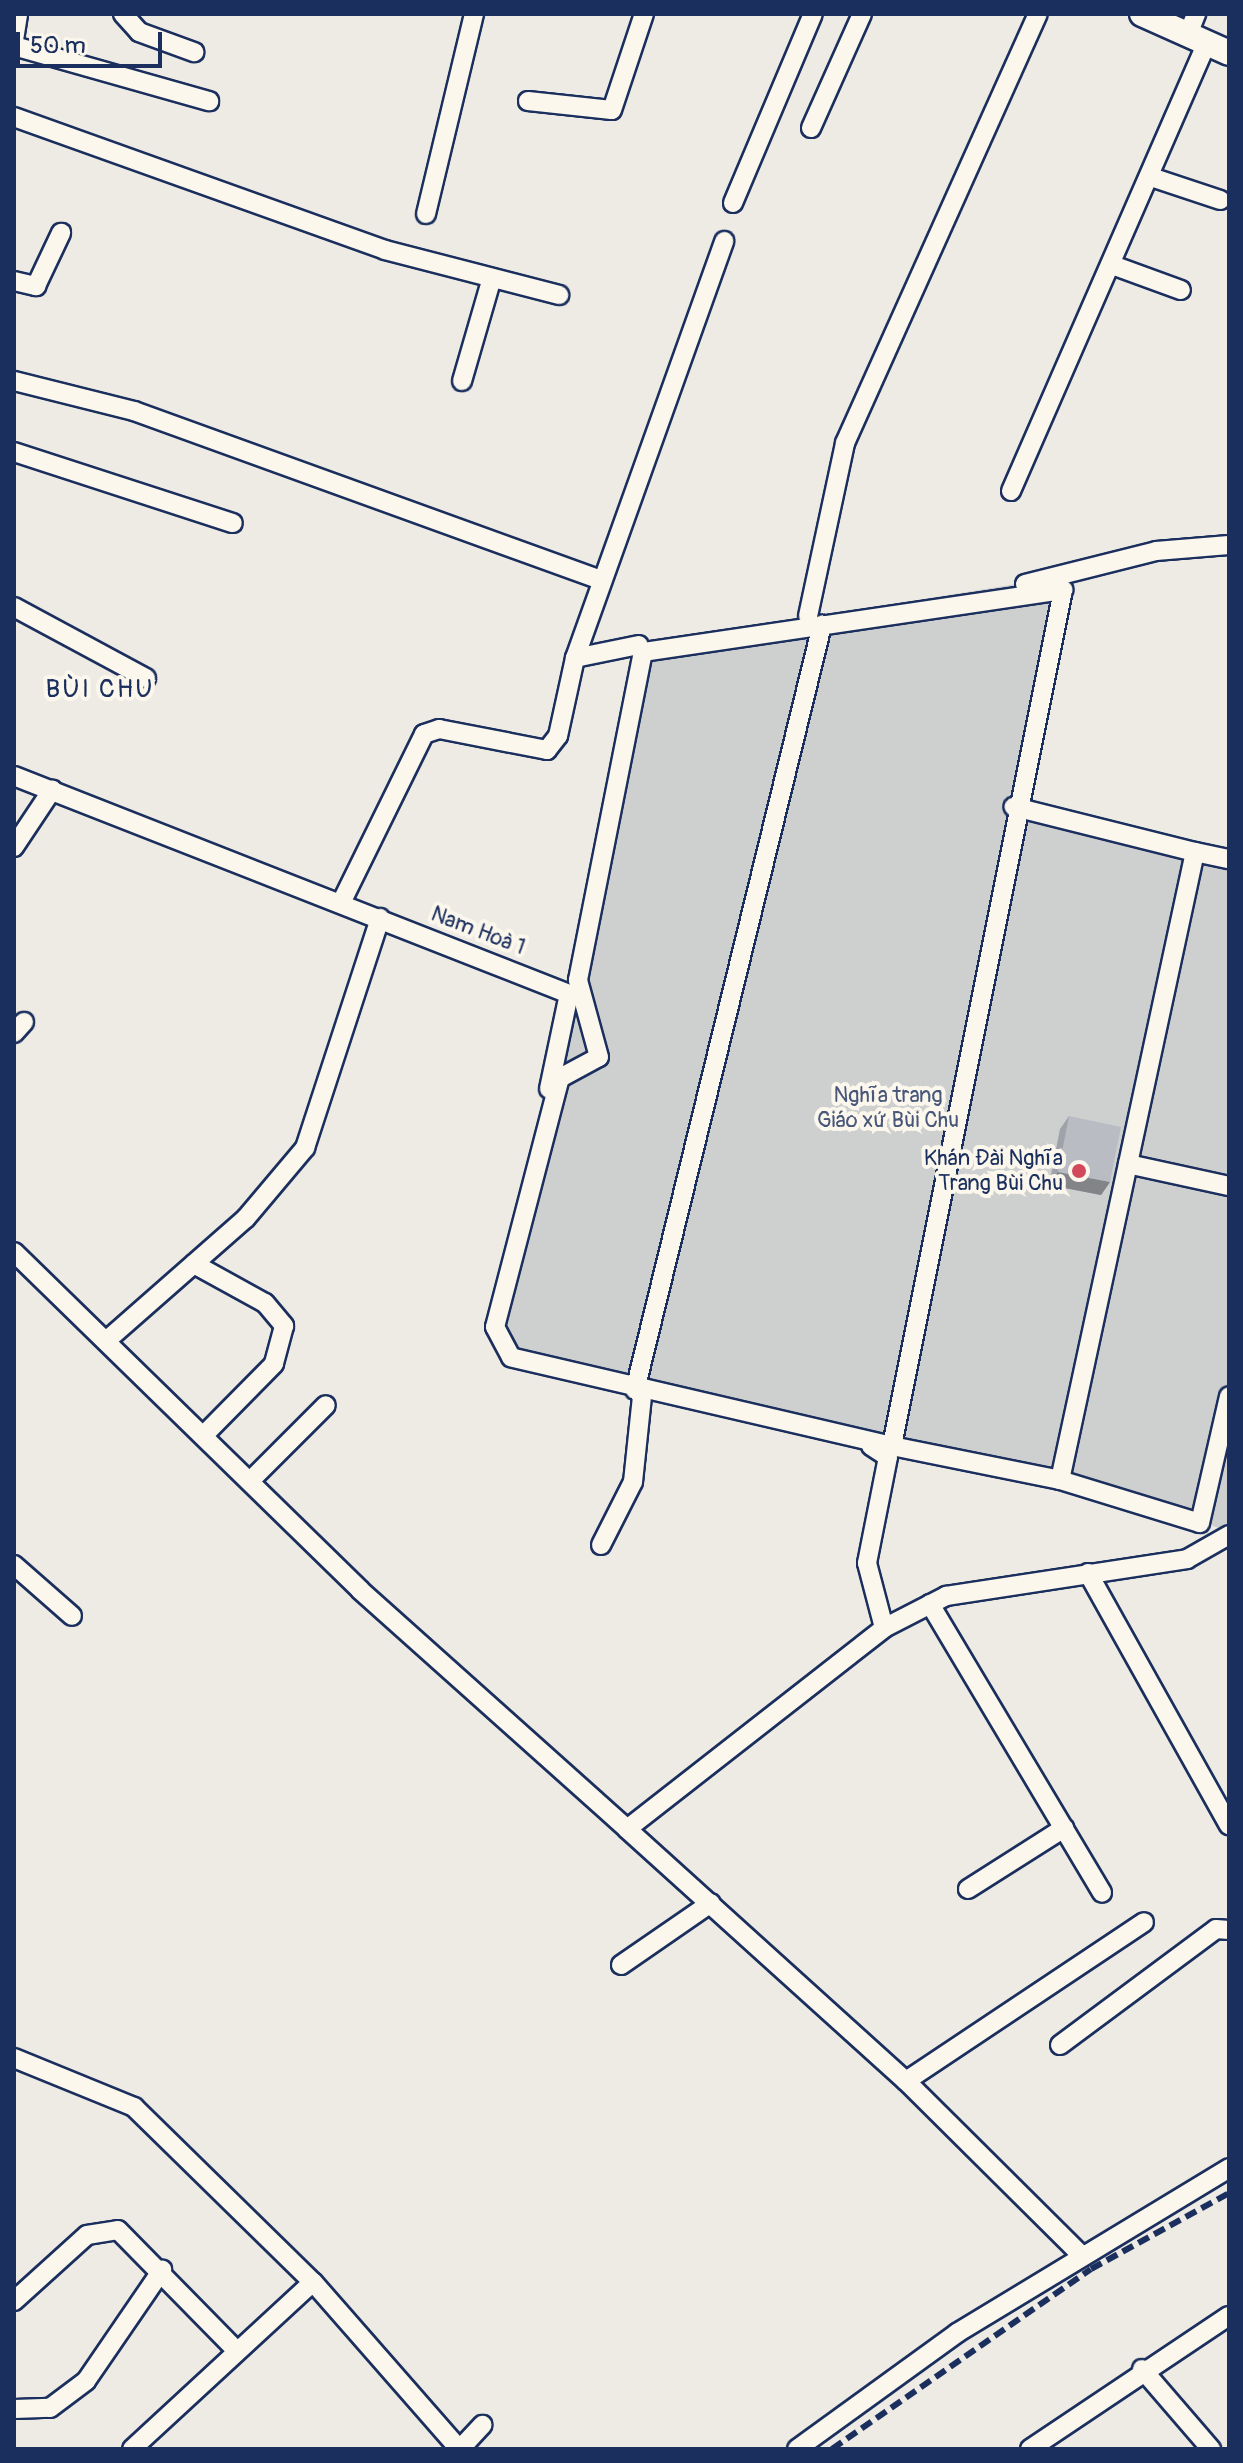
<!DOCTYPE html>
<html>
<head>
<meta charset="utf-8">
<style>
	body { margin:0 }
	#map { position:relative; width:1243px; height:2463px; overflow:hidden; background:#eeebe4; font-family:Pangolin,sans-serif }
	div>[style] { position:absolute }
	.green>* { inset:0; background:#cecfcf }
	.roads { filter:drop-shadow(2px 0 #1b2f5e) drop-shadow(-2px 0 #1b2f5e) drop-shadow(0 2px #1b2f5e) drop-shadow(0 -2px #1b2f5e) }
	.minor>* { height:18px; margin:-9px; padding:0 9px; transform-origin:9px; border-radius:9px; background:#fbf7ec }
	.major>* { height:24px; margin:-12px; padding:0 12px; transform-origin:12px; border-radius:12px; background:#fbf7ec }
	.rail>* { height:6px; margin-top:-3px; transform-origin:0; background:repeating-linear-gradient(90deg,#1b2f5e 0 12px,transparent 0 18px) }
	.wall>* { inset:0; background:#9fa2a8 }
	.shaded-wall>* { inset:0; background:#828488 }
	.building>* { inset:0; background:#b9bcc3 }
	.dots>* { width:22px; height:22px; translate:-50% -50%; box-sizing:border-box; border:4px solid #fbf7ec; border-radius:50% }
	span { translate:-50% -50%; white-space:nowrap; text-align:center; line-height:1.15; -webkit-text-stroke:8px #fbf7ec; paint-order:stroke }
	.street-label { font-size:22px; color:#1b2f5e }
	.park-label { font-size:22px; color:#48577a }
	.poi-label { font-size:22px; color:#1b2f5e }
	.right { translate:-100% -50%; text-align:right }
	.quarter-label { font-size:26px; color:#1b2f5e; letter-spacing:2px }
	.frame { position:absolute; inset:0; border:16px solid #1b2f5e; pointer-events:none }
	.scale { position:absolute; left:16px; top:32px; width:146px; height:36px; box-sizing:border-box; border:4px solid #1b2f5e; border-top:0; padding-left:10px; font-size:24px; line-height:28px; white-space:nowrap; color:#1b2f5e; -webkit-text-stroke:6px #fbf7ec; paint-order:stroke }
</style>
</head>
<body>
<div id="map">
	<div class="green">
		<div style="clip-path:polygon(1066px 576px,1020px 803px,1229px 859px,1229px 1531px,1053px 1477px,642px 1397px,507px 1361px,491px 1327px,559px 1044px,639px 645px)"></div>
	</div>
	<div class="roads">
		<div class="minor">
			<div style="left:123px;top:14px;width:24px;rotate:48deg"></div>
			<div style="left:139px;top:32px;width:59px;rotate:20deg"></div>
			<div style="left:1188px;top:34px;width:22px;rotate:-68deg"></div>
			<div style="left:14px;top:40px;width:26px;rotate:-81deg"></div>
			<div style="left:14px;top:46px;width:203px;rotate:15.8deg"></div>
			<div style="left:528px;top:101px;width:84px;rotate:6.1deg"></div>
			<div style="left:612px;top:110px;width:101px;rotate:-71.6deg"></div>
			<div style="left:14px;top:117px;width:394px;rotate:19.7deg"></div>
			<div style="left:385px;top:250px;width:180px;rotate:14.5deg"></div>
			<div style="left:811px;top:128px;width:125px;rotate:-65.9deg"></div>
			<div style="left:1151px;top:177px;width:73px;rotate:18.4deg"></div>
			<div style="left:733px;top:203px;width:205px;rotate:-67.1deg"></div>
			<div style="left:426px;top:214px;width:206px;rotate:-76.5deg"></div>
			<div style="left:1115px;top:266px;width:70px;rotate:20deg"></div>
			<div style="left:14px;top:281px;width:23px;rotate:13deg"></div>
			<div style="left:36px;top:286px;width:59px;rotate:-64.7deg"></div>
			<div style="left:14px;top:381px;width:124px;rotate:14deg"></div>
			<div style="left:134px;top:411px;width:498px;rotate:19.9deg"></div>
			<div style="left:462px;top:381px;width:107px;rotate:-73.8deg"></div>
			<div style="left:14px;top:452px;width:230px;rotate:18deg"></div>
			<div style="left:1011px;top:491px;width:489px;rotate:-66.4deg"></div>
			<div style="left:1025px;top:584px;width:135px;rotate:-14.1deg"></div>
			<div style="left:1156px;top:551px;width:73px;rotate:-4.7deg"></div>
			<div style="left:1063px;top:590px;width:873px;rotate:101.3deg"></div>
			<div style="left:892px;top:1446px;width:391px;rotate:-166.9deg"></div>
			<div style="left:511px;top:1357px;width:34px;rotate:-118deg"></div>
			<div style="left:495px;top:1327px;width:257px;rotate:-75.4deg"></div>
			<div style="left:560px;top:1078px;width:44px;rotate:-28.3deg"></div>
			<div style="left:599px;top:1057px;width:80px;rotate:-105.3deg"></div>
			<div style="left:578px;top:980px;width:334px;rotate:-78.8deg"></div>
			<div style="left:643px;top:652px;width:425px;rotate:-8.4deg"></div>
			<div style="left:14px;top:607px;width:150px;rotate:28.3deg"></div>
			<div style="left:808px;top:616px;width:177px;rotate:-77.9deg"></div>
			<div style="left:845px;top:443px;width:470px;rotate:-65.8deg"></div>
			<div style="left:575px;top:658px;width:443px;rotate:-70.3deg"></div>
			<div style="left:14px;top:776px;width:596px;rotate:21.44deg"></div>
			<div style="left:569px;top:994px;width:97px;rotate:101.9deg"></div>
			<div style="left:14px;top:847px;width:69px;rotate:-56.3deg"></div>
			<div style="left:1195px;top:852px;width:35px;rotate:12deg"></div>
			<div style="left:341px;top:903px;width:188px;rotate:-63.8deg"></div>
			<div style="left:424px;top:734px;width:16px;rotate:-18deg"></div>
			<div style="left:439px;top:729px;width:110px;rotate:11deg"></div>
			<div style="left:547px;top:750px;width:18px;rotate:-52deg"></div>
			<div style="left:558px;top:736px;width:80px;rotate:-77.7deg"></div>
			<div style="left:575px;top:658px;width:65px;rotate:-11.5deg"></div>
			<div style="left:14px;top:1033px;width:15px;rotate:-48deg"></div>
			<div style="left:1128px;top:1164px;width:103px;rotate:12.3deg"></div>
			<div style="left:14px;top:1252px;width:484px;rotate:44.3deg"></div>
			<div style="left:360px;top:1590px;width:358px;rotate:41.8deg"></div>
			<div style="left:627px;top:1829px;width:326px;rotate:-38deg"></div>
			<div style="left:884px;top:1628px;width:70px;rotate:-27.3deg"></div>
			<div style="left:946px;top:1596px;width:244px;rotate:-8.7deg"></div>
			<div style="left:1187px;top:1559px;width:48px;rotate:-29.7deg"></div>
			<div style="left:194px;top:1264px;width:81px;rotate:28.8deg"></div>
			<div style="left:265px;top:1303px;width:30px;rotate:50deg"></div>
			<div style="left:284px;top:1326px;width:39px;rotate:105deg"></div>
			<div style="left:274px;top:1364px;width:101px;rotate:134.6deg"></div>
			<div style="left:106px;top:1341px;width:186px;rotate:-41.3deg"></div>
			<div style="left:246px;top:1218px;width:92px;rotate:-49.9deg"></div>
			<div style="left:305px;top:1148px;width:242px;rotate:-71.9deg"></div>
			<div style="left:635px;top:1390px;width:788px;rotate:-76.26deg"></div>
			<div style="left:871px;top:1446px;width:20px;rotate:33deg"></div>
			<div style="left:888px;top:1457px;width:108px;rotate:101.2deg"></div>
			<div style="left:867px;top:1563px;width:67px;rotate:75.3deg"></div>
			<div style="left:892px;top:1446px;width:171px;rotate:11.4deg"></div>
			<div style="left:1060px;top:1480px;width:642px;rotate:-77.87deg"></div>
			<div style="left:1195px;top:852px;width:187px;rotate:-166deg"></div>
			<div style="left:1060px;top:1480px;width:146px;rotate:17.1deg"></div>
			<div style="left:1200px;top:1523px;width:130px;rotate:-77.1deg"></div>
			<div style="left:250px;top:1481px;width:107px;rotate:-45deg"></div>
			<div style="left:601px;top:1545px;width:71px;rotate:-63.1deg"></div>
			<div style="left:633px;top:1482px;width:85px;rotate:-84deg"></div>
			<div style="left:14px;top:1565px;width:77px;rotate:41.3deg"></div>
			<div style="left:1088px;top:1573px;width:289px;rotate:60.8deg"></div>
			<div style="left:930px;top:1604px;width:336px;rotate:59.2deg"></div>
			<div style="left:627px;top:1829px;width:376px;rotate:42.1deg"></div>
			<div style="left:906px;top:2081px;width:247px;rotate:44.8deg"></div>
			<div style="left:968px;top:1889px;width:114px;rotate:-32.4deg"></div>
			<div style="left:621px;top:1965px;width:109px;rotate:-34.6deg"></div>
			<div style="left:1060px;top:2045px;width:194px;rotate:-36.6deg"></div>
			<div style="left:1216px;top:1929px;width:13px;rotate:4deg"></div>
			<div style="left:14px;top:2058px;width:130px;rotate:22.2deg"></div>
			<div style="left:134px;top:2107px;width:250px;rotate:44.4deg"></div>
			<div style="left:313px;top:2282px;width:222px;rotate:48.8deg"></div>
			<div style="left:906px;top:2081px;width:286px;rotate:-33.7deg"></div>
			<div style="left:14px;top:2301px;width:98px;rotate:-42.1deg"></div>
			<div style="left:87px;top:2235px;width:31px;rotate:-9deg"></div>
			<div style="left:118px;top:2230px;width:170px;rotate:45.5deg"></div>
			<div style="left:1142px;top:2369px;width:106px;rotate:49.2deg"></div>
			<div style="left:14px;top:2409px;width:36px;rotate:-2deg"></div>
			<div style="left:50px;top:2408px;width:45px;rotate:-36.9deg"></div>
			<div style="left:86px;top:2381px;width:135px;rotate:-55.6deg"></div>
			<div style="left:132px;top:2449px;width:246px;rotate:-42.7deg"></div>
			<div style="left:460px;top:2449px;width:33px;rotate:-47deg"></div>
			<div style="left:797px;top:2449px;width:198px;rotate:-35.9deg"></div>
			<div style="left:957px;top:2333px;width:318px;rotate:-31.2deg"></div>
			<div style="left:1030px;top:2449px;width:239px;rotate:-33.8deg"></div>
		</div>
		<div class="major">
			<div style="left:1142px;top:14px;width:95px;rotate:24.1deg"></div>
		</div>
	</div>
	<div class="rail">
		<div style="left:832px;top:2449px;width:315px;rotate:-34.8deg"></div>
		<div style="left:1091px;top:2269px;width:158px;rotate:-28.8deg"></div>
	</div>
	<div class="wall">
		<div style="clip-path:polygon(1069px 1116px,1110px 1182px,1101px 1195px,1049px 1185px,1060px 1129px)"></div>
	</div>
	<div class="shaded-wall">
		<div style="clip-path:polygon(1058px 1172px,1110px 1182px,1101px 1195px,1049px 1185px)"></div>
	</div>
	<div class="building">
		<div style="clip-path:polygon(1069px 1116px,1121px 1127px,1110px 1182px,1058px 1172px)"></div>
	</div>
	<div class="dots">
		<div style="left:1079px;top:1171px;background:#d1495b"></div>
	</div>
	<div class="street-label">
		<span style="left:478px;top:931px;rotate:21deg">Nam Hoà 1</span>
	</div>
	<div class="park-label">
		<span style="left:888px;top:1108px">Nghĩa trang<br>Giáo xứ Bùi Chu</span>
	</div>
	<div class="poi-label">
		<span class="right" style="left:1063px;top:1171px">Khán Đài Nghĩa<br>Trang Bùi Chu</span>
	</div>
	<div class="quarter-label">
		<span style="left:100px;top:690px">BÙI CHU</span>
	</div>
	<div class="frame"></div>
	<div class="scale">50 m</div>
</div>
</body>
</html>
